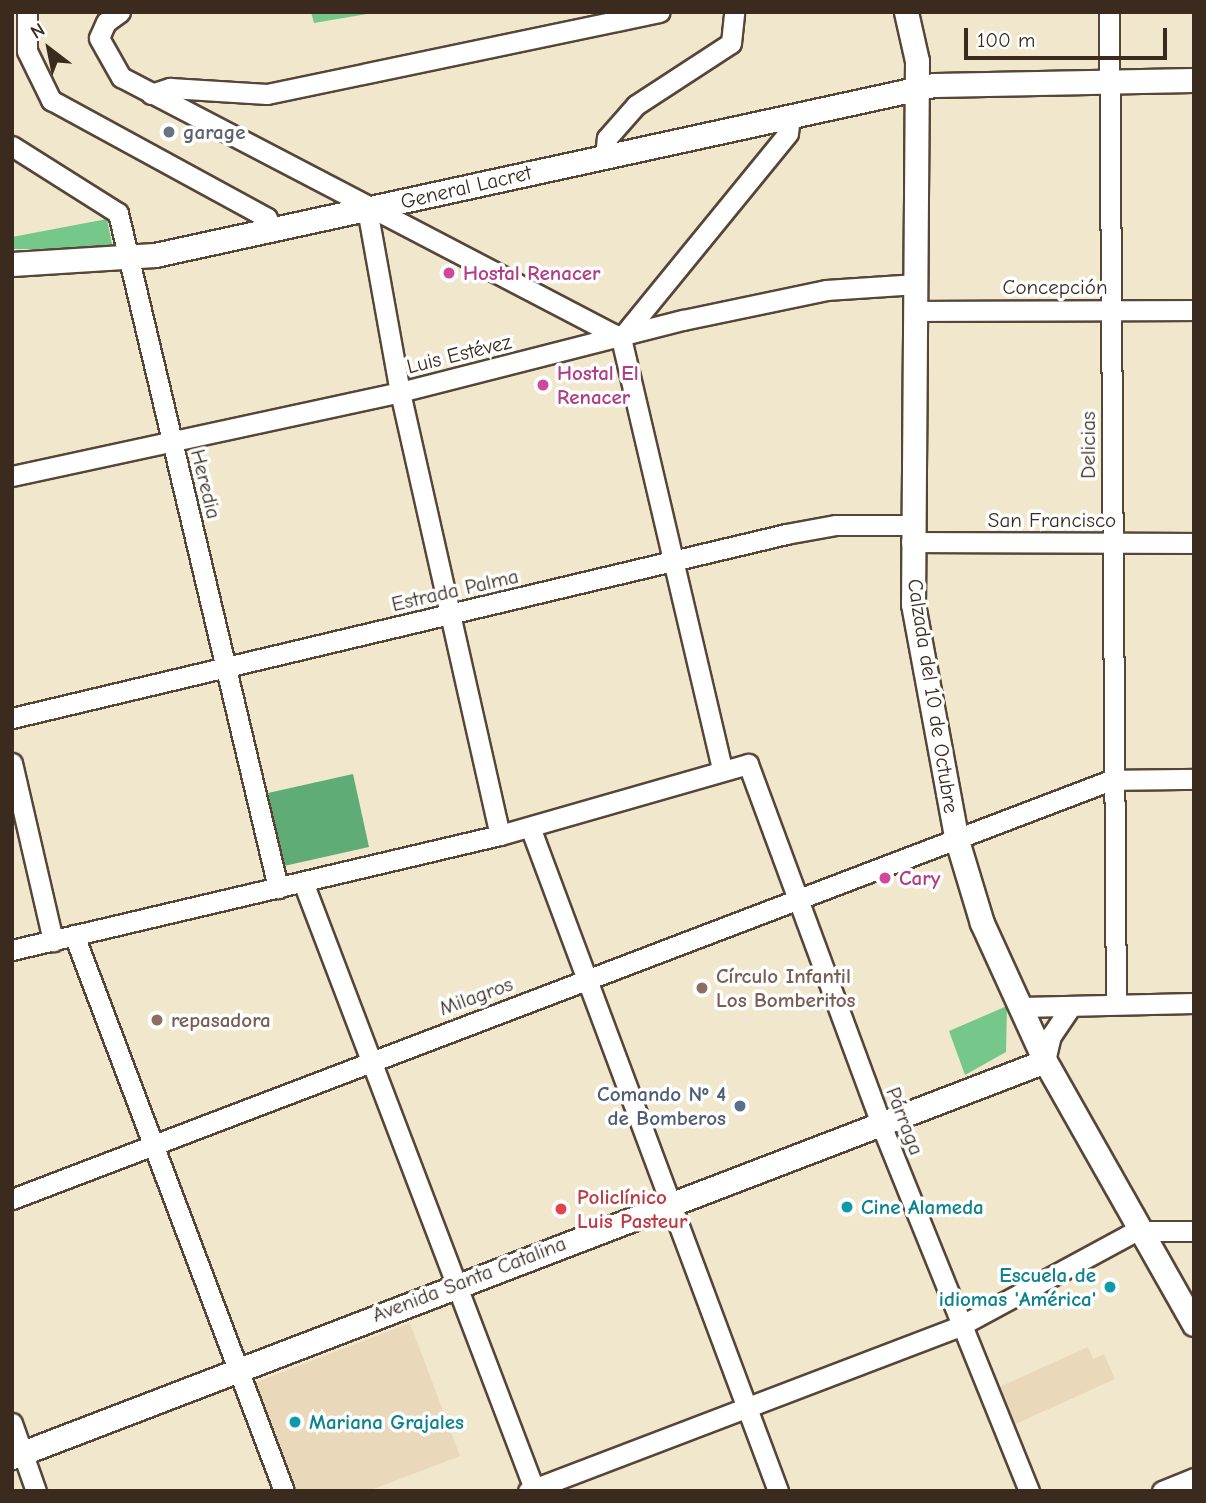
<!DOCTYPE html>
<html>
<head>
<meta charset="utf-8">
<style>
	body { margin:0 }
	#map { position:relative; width:1206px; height:1503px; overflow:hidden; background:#f0e7cd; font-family:"Comic Neue",sans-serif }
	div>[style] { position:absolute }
	.built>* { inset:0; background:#e9d9ba }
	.green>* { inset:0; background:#76c88a }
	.forest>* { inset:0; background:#60ac76 }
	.roads { filter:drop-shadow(2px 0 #564638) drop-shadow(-2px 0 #564638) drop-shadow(0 2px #564638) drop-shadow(0 -2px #564638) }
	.minor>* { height:19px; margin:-9.5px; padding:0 9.5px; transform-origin:9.5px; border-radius:9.5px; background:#fff }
	.major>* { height:23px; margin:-11.5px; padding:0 11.5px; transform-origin:11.5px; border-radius:11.5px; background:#fff }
	.dots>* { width:19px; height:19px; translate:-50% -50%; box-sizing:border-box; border:4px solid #fff; border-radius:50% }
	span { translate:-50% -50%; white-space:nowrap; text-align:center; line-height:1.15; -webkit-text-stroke:7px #fff; paint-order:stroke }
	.worship-label { font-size:21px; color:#5b616d; font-weight:700 }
	.left { translate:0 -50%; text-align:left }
	.street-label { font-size:21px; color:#3b2a1e }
	.hotel-label { font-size:21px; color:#b23c85; font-weight:700 }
	.education-label { font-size:21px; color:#785e54; font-weight:700 }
	.service-label { font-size:21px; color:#4e5e75; font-weight:700 }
	.right { translate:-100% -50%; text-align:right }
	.health-label { font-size:21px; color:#be3a42; font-weight:700 }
	.culture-label { font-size:21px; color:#0d838f; font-weight:700 }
	.frame { position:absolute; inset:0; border:14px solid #3b2a1e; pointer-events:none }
	.north { position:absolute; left:14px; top:14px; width:70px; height:70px; -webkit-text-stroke:5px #fff; paint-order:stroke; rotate:328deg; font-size:19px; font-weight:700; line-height:28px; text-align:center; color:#3b2a1e }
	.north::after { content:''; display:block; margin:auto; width:24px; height:32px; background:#3b2a1e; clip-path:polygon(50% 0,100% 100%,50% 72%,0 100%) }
	.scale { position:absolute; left:964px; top:28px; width:203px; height:32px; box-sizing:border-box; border:4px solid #3b2a1e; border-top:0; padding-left:9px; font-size:21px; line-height:24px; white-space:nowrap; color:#3b2a1e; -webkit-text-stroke:5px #fff; paint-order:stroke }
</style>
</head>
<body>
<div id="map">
	<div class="built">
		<div style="clip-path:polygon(410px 1323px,460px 1456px,368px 1491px,295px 1491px,254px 1383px)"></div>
		<div style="clip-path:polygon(1088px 1347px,1093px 1359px,1104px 1354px,1115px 1379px,1013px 1425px,997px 1388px)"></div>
	</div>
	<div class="green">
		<div style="clip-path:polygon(311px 12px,372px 12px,373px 13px,314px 23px)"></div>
		<div style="clip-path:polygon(107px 219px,113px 249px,12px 249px,12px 237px)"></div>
		<div style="clip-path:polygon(1007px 1006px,1006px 1052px,965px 1075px,949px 1031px)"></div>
	</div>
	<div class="forest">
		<div style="clip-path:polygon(353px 774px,369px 847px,284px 866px,268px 793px)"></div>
	</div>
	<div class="roads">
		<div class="minor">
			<div style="left:27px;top:12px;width:39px;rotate:90deg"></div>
			<div style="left:27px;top:51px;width:55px;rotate:63.9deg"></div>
			<div style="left:51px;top:100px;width:246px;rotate:28.6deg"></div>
			<div style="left:267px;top:218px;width:12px;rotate:81deg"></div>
			<div style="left:120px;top:12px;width:17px;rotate:144deg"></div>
			<div style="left:106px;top:22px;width:17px;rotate:114deg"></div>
			<div style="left:99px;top:38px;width:45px;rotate:60.6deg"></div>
			<div style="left:121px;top:77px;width:564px;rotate:27.56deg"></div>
			<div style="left:1109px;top:12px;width:992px;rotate:89.6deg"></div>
			<div style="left:151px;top:94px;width:20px;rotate:-18deg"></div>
			<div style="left:170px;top:88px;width:97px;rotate:3.5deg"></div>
			<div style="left:267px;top:94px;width:401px;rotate:-11.8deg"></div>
			<div style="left:12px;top:146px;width:125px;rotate:32.3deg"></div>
			<div style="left:118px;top:213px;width:694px;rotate:76.66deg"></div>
			<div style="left:605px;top:156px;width:18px;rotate:-84deg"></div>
			<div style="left:607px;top:138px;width:44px;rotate:-48.7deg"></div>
			<div style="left:636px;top:105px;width:113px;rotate:-33.1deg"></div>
			<div style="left:731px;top:43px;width:31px;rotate:-84deg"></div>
			<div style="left:367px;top:209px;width:186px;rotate:79.8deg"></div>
			<div style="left:400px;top:392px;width:454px;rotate:77.3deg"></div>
			<div style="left:917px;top:311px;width:277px;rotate:-0.2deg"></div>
			<div style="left:621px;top:338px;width:442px;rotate:76.8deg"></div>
			<div style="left:621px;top:338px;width:264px;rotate:-50.8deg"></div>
			<div style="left:788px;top:133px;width:17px;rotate:-83deg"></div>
			<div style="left:12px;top:476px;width:397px;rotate:-12.2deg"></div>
			<div style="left:400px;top:392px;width:292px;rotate:-14.3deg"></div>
			<div style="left:683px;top:320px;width:146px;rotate:-11.8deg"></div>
			<div style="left:826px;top:290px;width:91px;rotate:-3.8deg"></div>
			<div style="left:911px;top:542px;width:283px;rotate:0.2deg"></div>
			<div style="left:12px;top:718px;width:796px;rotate:-13.37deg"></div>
			<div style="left:786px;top:534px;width:51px;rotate:-10.2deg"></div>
			<div style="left:836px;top:525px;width:75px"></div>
			<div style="left:12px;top:763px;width:183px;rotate:77deg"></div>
			<div style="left:530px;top:827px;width:709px;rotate:69.52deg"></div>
			<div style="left:303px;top:882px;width:652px;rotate:69.15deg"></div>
			<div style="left:74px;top:935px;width:594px;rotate:69.31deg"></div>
			<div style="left:12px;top:950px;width:501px;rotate:-13.26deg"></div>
			<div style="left:500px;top:835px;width:258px;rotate:-16deg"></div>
			<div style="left:748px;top:764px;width:387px;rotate:69.7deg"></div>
			<div style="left:882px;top:1127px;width:393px;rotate:68deg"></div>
			<div style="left:1021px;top:1007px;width:173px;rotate:-1.3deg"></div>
			<div style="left:1045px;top:1061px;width:26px;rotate:-77deg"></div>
			<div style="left:1051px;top:1036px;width:36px;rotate:-56deg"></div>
			<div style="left:12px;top:1199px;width:1176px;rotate:-20.87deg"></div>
			<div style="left:1111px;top:780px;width:83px;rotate:-0.7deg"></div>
			<div style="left:12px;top:1423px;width:72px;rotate:70.6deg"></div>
			<div style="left:528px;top:1491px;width:462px;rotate:-20.9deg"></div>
			<div style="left:960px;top:1326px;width:200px;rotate:-28.4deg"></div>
			<div style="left:1136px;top:1231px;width:58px"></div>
			<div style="left:1162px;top:1491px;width:35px;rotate:-22deg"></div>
		</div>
		<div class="major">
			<div style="left:906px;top:12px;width:50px;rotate:77.3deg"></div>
			<div style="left:917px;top:61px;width:543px;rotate:90.42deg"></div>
			<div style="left:913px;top:604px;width:237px;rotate:79.5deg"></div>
			<div style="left:956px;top:837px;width:90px;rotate:73.2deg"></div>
			<div style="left:982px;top:923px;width:152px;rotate:65.5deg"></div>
			<div style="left:1045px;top:1061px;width:302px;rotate:60.5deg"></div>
			<div style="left:12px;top:264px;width:143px;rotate:-3.6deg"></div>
			<div style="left:155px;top:255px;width:797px;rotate:-12.31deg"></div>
			<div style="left:934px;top:85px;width:260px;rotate:-1.1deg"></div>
			<div style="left:12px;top:1457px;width:1106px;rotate:-20.97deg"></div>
		</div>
	</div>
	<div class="dots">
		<div style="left:169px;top:132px;background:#6b7280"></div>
		<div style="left:449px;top:273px;background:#d1479c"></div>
		<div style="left:543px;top:385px;background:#d1479c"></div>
		<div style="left:885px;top:878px;background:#d1479c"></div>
		<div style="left:702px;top:988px;background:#8d6e63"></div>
		<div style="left:157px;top:1020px;background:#8d6e63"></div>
		<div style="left:740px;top:1106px;background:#5c6f8a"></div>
		<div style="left:847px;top:1207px;background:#0f9aa8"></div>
		<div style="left:561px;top:1209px;background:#e0444e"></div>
		<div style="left:1110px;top:1287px;background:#0f9aa8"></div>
		<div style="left:295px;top:1422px;background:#0f9aa8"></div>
	</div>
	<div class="worship-label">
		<span class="left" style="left:183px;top:132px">garage</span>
	</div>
	<div class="street-label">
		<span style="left:466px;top:187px;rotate:-13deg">General Lacret</span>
		<span style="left:1055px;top:287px">Concepción</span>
		<span style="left:459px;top:354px;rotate:-14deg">Luis Estévez</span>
		<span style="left:1088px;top:445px;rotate:-90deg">Delicias</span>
		<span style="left:206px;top:484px;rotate:76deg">Heredia</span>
		<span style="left:1052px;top:520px">San Francisco</span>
		<span style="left:455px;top:590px;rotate:-13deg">Estrada Palma</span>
		<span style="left:933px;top:696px;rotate:81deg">Calzada del 10 de Octubre</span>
		<span style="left:476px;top:996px;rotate:-20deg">Milagros</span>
		<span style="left:905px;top:1121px;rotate:69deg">Párraga</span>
		<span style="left:469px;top:1279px;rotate:-21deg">Avenida Santa Catalina</span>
	</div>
	<div class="hotel-label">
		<span class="left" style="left:463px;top:273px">Hostal Renacer</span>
		<span class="left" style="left:557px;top:385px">Hostal El<br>Renacer</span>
		<span class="left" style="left:899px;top:878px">Cary</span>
	</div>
	<div class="education-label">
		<span class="left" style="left:716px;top:988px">Círculo Infantil<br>Los Bomberitos</span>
		<span class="left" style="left:171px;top:1020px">repasadora</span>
	</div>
	<div class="service-label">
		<span class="right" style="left:726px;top:1106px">Comando Nº 4<br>de Bomberos</span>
	</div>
	<div class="health-label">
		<span class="left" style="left:577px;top:1209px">Policlínico<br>Luis Pasteur</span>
	</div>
	<div class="culture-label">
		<span class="left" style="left:861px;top:1207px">Cine Alameda</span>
		<span class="right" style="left:1096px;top:1287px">Escuela de<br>idiomas 'América'</span>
		<span class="left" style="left:309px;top:1422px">Mariana Grajales</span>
	</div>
	<div class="frame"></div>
	<div class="north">N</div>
	<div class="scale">100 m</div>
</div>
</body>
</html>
